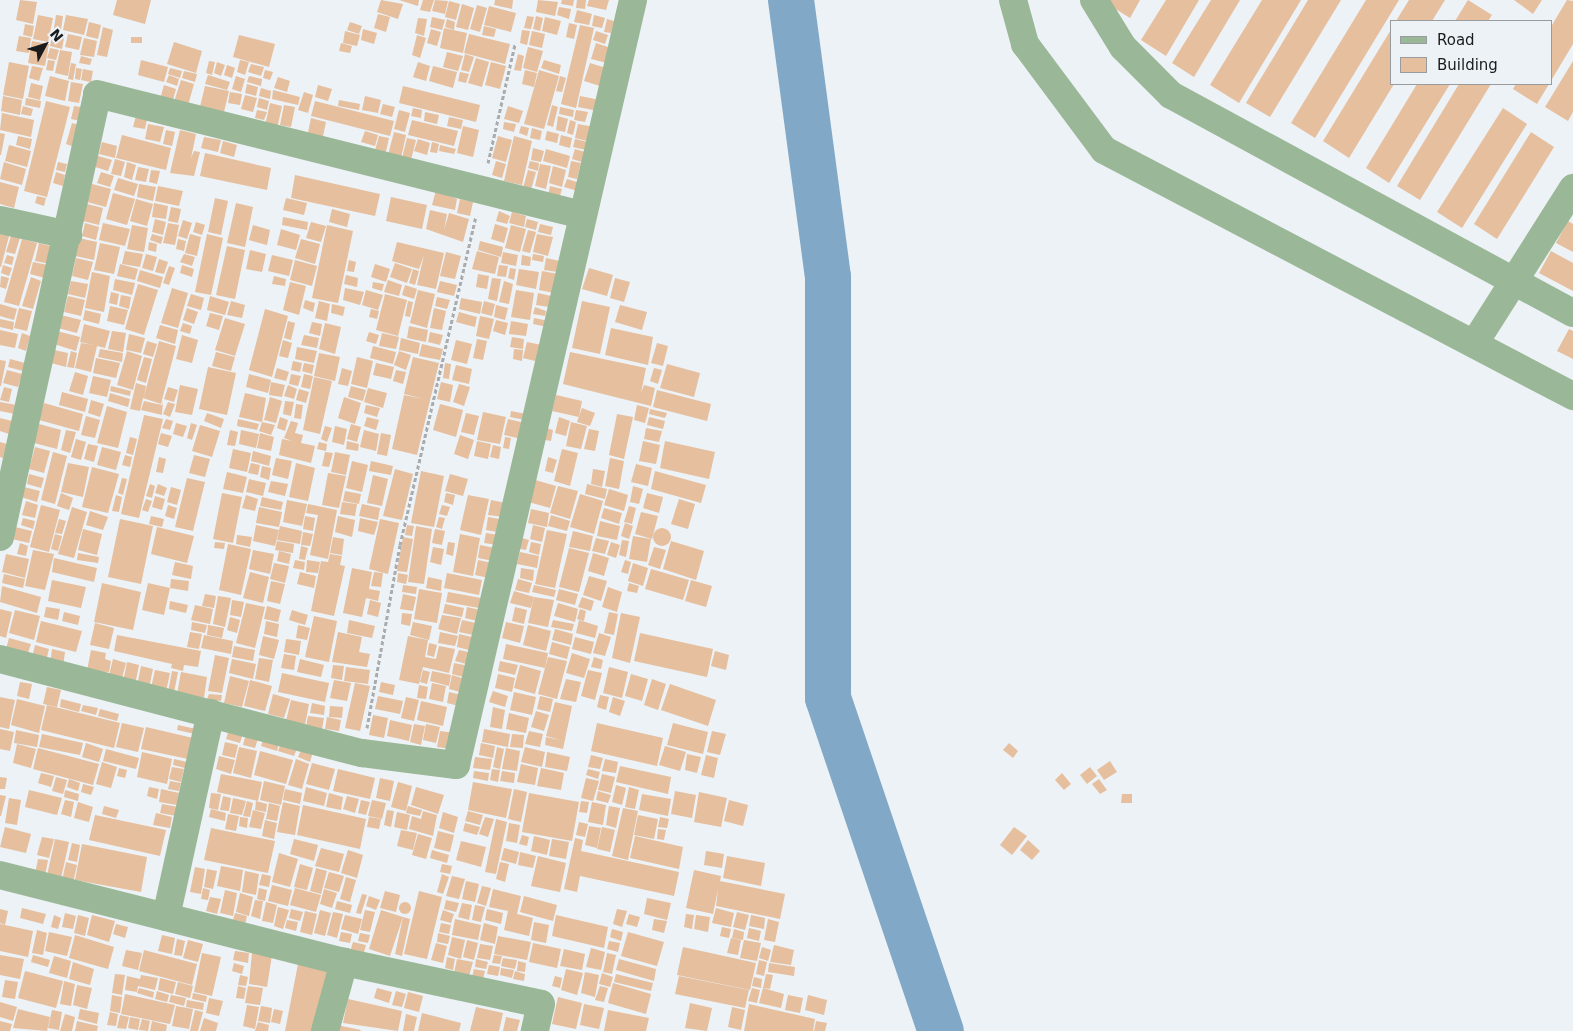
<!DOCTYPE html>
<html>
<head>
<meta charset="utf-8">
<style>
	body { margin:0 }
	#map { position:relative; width:1573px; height:1031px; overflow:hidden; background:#edf2f6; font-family:"DejaVu Sans",sans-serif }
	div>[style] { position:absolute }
	.river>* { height:46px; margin:-23px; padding:0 23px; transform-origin:23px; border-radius:23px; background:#81a9c7 }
	.building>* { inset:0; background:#e5bf9e }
	.round { border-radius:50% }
	.path>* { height:3px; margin-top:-1.5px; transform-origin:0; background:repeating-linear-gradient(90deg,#a8acaf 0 4px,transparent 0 6.5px) }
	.street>* { height:28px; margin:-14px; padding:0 14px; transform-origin:14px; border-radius:14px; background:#9ab898 }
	span { translate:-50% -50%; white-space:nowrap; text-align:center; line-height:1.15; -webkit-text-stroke:4px #edf2f6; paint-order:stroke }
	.legend { position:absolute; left:1390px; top:20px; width:162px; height:65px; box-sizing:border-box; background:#edf2f6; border:1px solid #989c9f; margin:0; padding:6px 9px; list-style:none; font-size:15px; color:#191b1c }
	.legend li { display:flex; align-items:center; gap:10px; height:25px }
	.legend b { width:25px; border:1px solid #989c9f }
	.north { position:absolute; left:20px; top:20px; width:50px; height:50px; -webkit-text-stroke:4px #edf2f6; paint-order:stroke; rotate:50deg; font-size:14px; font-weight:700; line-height:20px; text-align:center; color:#191b1c }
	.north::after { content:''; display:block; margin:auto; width:18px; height:22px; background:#191b1c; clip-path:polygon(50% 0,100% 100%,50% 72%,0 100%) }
</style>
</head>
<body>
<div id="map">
	<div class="river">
		<div style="left:791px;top:0;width:279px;rotate:82.4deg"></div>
		<div style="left:828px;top:277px;width:421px;rotate:90deg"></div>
		<div style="left:828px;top:698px;width:352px;rotate:71.3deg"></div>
	</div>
	<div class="building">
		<div style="clip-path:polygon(20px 0,37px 2px,33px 24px,16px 20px)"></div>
		<div style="clip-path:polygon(117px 0,151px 0,145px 24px,113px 15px)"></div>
		<div style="clip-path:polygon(381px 0,403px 4px,398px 19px,377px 12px)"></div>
		<div style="clip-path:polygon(399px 0,419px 0,418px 6px)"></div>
		<div style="clip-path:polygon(423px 0,434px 0,430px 12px,420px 10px)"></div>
		<div style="clip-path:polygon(435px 0,448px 1px,445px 14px,432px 11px)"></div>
		<div style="clip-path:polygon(495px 0,513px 0,512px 9px,494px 5px)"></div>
		<div style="clip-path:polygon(538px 0,558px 2px,555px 16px,536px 12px)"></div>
		<div style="clip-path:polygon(562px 0,574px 0,573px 6px,561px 4px)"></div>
		<div style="clip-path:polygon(577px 0,586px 0,585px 9px,576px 8px)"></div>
		<div style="clip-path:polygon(589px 0,609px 0,606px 10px,587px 6px)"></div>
		<div style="clip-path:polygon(1108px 0,1140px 0,1130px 18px,1106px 3px)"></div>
		<div style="clip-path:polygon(1166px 0,1199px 0,1166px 56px,1141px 40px)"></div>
		<div style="clip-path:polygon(1211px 0,1240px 0,1194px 77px,1172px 63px)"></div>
		<div style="clip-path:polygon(1262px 0,1301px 0,1239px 103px,1210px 85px)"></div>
		<div style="clip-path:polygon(1308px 0,1341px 0,1270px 117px,1246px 103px)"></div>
		<div style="clip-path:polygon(1366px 0,1399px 0,1315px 138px,1291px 123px)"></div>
		<div style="clip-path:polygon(1409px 0,1445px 0,1432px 21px,1396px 21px)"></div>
		<div style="clip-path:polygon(1468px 0,1492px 15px,1488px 21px,1455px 21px)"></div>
		<div style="clip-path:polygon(1514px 0,1542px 0,1533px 14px)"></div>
		<div style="clip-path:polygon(1567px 0,1573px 1px,1573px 44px,1552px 79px,1552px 25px)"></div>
		<div style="clip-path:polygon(449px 1px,460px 4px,456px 20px,445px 17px)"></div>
		<div style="clip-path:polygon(462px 4px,474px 8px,468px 30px,456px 27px)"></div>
		<div style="clip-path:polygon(477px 5px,487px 8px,480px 32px,470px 29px)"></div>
		<div style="clip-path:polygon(489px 6px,516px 13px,511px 32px,484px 25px)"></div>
		<div style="clip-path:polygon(559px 7px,571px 9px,569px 19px,557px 15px)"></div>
		<div style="clip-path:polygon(577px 10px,592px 14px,589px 25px,574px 22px)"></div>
		<div style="clip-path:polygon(378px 14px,390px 17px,386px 32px,374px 28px)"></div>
		<div style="clip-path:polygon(38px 15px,53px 18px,48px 42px,33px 39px)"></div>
		<div style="clip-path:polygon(56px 15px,63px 16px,61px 30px,54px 28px)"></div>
		<div style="clip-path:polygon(66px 15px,88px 19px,84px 35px,63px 30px)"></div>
		<div style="clip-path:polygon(594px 15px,605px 18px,602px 28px,592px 26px)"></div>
		<div style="clip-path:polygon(527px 16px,534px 17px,531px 29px,524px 28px)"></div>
		<div style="clip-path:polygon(536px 16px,543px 18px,540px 31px,533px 29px)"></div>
		<div style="clip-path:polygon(432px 17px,445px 20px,442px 30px,430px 27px)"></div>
		<div style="clip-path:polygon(545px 17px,561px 21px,557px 35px,542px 31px)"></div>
		<div style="clip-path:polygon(418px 18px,427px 19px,424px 36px,415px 33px)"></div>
		<div style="clip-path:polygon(447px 19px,455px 22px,454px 30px,445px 27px)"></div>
		<div style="clip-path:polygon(607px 19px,614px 21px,611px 33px,604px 32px)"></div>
		<div style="clip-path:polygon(89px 22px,101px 25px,98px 39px,86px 36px)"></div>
		<div style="clip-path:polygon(350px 22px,362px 26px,359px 34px,347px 30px)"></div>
		<div style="clip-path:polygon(569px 23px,577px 25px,574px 39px,566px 37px)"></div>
		<div style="clip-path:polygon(25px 24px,34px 26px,32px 37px,23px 35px)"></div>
		<div style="clip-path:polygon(580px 25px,594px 28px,576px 108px,561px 104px)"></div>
		<div style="clip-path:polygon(484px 26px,496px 29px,494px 37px,482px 35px)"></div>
		<div style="clip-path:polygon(103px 27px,113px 30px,107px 57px,97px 55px)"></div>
		<div style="clip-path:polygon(444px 28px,467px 33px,463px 53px,440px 48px)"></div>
		<div style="clip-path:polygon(1392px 28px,1394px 84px,1349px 158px,1323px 141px)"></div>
		<div style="clip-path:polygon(363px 29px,377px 33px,374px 44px,361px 40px)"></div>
		<div style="clip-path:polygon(431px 29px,441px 32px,437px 46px,427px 43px)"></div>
		<div style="clip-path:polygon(522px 30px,530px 31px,527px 45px,520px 43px)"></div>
		<div style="clip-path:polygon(53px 31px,65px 33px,62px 49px,50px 46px)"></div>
		<div style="clip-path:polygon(345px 31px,360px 35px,357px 46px,343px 43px)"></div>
		<div style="clip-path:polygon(532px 31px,545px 34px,542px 48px,529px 45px)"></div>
		<div style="clip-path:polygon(596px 31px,608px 35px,605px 44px,593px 40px)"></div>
		<div style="clip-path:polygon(68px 34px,82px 37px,79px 50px,65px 47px)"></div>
		<div style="clip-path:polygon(469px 34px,510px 44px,505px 64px,464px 53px)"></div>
		<div style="clip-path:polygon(239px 35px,275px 44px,269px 67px,233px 57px)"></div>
		<div style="clip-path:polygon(417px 35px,426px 38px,420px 58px,412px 55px)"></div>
		<div style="clip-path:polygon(19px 36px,31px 38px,29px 53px,16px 51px)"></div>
		<div style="clip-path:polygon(131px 37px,142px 37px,142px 43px,131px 43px)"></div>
		<div style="clip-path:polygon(84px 38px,97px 41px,94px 57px,80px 55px)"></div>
		<div style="clip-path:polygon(32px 41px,49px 44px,45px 66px,28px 63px)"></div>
		<div style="clip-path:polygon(174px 42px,202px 51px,196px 73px,167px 64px)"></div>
		<div style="clip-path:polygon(341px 43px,352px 46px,350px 53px,339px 51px)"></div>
		<div style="clip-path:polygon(596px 43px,611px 48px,607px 63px,591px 59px)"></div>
		<div style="clip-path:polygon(528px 47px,543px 51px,537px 72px,523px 68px)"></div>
		<div style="clip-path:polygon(50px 48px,59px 50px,56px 60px,47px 58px)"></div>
		<div style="clip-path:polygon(60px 50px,72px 52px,68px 76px,55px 73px)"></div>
		<div style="clip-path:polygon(447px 52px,463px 56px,458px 71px,443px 67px)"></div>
		<div style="clip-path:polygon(465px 54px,474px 57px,469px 72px,461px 70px)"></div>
		<div style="clip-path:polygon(518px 54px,524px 56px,521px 71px,514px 70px)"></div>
		<div style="clip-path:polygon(81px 56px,92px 59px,90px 65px,79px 63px)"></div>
		<div style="clip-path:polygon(476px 58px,489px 62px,482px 87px,468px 83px)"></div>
		<div style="clip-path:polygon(48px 60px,55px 61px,53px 71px,46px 70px)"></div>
		<div style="clip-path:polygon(141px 60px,168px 67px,164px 82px,138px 75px)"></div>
		<div style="clip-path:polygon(240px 60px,249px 62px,245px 75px,237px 72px)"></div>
		<div style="clip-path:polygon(544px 60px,561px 65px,559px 74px,541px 68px)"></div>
		<div style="clip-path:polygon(209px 61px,215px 62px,212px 75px,206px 73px)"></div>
		<div style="clip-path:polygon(1573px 61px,1573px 112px,1568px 121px,1545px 107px)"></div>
		<div style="clip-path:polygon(9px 62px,29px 66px,23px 99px,3px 95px)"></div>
		<div style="clip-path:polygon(217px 62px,225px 65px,221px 76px,214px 73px)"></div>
		<div style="clip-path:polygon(418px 62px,430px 66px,426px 81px,413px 77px)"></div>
		<div style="clip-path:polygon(491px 62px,506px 66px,500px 89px,485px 85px)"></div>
		<div style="clip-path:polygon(71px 63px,76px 64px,73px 80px,68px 79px)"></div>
		<div style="clip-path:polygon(590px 63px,606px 68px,600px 86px,584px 81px)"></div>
		<div style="clip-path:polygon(251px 64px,264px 67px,261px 76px,248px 72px)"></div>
		<div style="clip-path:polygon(227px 65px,235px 68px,232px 78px,224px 75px)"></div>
		<div style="clip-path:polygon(32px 66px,43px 68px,39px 81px,29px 78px)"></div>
		<div style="clip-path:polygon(433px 66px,457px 72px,453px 88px,429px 81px)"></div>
		<div style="clip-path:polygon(76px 68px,82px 69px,80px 80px,75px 79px)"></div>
		<div style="clip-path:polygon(170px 68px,182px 71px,180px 78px,168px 74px)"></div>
		<div style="clip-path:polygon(83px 69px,93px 71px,91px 82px,81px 80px)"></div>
		<div style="clip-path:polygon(265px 70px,273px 72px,270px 80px,263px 78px)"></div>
		<div style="clip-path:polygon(525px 70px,537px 73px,534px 87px,522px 84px)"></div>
		<div style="clip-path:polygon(539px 70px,559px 76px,544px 129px,524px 124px)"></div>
		<div style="clip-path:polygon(184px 71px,197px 74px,195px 82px,182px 78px)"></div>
		<div style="clip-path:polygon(460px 72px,469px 74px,466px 83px,458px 81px)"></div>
		<div style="clip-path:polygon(169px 75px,179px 79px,177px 86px,166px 82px)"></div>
		<div style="clip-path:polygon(208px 75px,230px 82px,227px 90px,205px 84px)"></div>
		<div style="clip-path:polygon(50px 76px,69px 81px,65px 101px,45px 96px)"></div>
		<div style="clip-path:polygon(236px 76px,245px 79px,241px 92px,232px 89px)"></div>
		<div style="clip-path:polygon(249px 76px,262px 79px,261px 86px,247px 82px)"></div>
		<div style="clip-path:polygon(560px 76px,566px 78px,562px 92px,556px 91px)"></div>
		<div style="clip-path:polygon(278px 77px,290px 81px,287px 92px,274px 88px)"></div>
		<div style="clip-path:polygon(181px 80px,194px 84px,187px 109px,173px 105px)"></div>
		<div style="clip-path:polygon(71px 82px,83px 84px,79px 103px,68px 101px)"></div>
		<div style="clip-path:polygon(31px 83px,43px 86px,40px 100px,28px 97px)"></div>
		<div style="clip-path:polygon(247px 84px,258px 87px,256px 96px,245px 93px)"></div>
		<div style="clip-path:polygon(1417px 84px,1450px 84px,1389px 183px,1366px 168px)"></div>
		<div style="clip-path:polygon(1459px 84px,1491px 84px,1420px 200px,1397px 186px)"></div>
		<div style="clip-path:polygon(1516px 84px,1549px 84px,1537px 104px,1513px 89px)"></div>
		<div style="clip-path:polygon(164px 85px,176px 89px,171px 107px,159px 103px)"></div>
		<div style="clip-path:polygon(318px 85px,332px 89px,328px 101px,315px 97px)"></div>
		<div style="clip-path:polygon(205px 86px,229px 91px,223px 116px,199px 111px)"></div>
		<div style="clip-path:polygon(403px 86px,480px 105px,476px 122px,399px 103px)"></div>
		<div style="clip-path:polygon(261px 88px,271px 91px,270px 99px,259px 96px)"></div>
		<div style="clip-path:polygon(273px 90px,300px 97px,298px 105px,272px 99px)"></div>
		<div style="clip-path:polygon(230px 92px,242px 94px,240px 105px,228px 103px)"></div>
		<div style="clip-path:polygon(304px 92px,313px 95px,308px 113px,298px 110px)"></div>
		<div style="clip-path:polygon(245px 95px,257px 98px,253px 112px,241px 109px)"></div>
		<div style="clip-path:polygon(3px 96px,22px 100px,20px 115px,1px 111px)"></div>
		<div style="clip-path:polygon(365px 96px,381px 100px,378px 113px,362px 110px)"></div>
		<div style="clip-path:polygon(580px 96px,600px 100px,598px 111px,578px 107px)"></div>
		<div style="clip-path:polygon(26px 98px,41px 101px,40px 108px,25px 105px)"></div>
		<div style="clip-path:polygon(259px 98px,269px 101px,267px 110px,257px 107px)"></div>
		<div style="clip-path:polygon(339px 100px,360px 104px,359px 110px,338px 106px)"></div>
		<div style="clip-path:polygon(46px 101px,70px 107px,47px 197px,24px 191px)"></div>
		<div style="clip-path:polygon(315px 101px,394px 121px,390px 136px,311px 116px)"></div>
		<div style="clip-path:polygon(270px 103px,282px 106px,277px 129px,265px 126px)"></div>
		<div style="clip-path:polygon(383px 104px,395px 107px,392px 117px,380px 114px)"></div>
		<div style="clip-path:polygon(284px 105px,295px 107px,291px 127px,280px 125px)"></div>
		<div style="clip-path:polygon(552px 105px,558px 107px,553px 127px,547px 125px)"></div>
		<div style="clip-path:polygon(23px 106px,33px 109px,31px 116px,21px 114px)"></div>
		<div style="clip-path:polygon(74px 106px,88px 108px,85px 122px,71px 119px)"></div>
		<div style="clip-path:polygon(508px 106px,523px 111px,519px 123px,504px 119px)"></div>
		<div style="clip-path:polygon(560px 107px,574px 110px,573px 117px,559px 114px)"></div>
		<div style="clip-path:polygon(413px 108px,422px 110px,421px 118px,411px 116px)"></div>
		<div style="clip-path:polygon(1503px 108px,1527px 124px,1462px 228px,1437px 212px)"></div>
		<div style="clip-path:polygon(257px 110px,267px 112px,264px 120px,255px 118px)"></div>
		<div style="clip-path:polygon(399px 110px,410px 113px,405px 132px,394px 129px)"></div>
		<div style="clip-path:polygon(576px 110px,588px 112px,585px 122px,574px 120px)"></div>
		<div style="clip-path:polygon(137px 112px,148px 115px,145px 129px,133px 127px)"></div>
		<div style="clip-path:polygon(425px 112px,439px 115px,437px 124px,424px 121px)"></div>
		<div style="clip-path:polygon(2px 113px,34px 120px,31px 137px,0 130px)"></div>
		<div style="clip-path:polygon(558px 116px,568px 119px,565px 132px,556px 130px)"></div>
		<div style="clip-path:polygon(449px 117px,463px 120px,461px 129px,447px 126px)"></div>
		<div style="clip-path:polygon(311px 118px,326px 122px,322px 141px,307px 137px)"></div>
		<div style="clip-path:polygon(412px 120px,458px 131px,454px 146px,408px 135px)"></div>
		<div style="clip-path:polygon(570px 120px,576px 122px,573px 135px,567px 133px)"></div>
		<div style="clip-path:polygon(504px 122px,516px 124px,514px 132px,503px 129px)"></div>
		<div style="clip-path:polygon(72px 123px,83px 126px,77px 148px,66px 144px)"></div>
		<div style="clip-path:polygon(148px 124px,164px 127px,160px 142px,145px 139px)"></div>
		<div style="clip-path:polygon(578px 124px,594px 127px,591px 142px,575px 138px)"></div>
		<div style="clip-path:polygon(463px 126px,479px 130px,473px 157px,457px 153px)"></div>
		<div style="clip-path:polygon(521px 126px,529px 128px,527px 136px,519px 133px)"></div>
		<div style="clip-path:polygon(532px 128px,542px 131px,540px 140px,530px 138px)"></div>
		<div style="clip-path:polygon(166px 130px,175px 132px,172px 146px,163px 144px)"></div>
		<div style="clip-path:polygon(180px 130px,196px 134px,191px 158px,194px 151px,200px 152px,194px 176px,170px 173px)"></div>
		<div style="clip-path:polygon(365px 131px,378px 135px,375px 146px,361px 142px)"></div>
		<div style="clip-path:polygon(547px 131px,559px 134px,557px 143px,545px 140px)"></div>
		<div style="clip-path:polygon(394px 132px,406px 135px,401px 158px,388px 155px)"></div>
		<div style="clip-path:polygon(1531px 132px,1554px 147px,1497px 239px,1474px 224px)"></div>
		<div style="clip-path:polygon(0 133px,5px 134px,1px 155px,0 155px)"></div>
		<div style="clip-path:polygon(122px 135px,171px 148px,166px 170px,116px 158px)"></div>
		<div style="clip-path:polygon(561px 135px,572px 138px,570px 148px,559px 145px)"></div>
		<div style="clip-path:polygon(18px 136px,32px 139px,30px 149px,16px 145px)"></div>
		<div style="clip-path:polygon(379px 136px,389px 138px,385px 156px,374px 154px)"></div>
		<div style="clip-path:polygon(498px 136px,512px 140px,506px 162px,492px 158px)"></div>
		<div style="clip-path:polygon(514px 136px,532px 141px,522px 185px,504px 181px)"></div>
		<div style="clip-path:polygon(204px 137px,221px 140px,218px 152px,201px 148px)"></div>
		<div style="clip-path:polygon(407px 138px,416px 140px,411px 160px,402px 158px)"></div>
		<div style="clip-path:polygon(418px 139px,430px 143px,427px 155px,414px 151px)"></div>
		<div style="clip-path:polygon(575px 139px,588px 142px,586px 150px,573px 147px)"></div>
		<div style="clip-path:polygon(223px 141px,237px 145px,234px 157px,220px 153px)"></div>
		<div style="clip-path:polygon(102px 142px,117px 146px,115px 158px,99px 154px)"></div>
		<div style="clip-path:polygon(432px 142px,439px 144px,437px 153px,430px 152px)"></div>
		<div style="clip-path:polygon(9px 145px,31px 151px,27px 167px,5px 161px)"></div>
		<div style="clip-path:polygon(440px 145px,456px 149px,454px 154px,439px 151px)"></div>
		<div style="clip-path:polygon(533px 148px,544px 151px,541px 162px,531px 160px)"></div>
		<div style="clip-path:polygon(546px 149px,570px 156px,567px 168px,543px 161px)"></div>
		<div style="clip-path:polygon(575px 149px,585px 152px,582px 162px,572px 159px)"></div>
		<div style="clip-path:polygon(205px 153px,271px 168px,267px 190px,200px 176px)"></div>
		<div style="clip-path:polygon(95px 155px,112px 160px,108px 171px,92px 166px)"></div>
		<div style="clip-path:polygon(115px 159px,125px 162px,121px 176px,111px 174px)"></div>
		<div style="clip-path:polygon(496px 161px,506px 164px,502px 178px,492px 175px)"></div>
		<div style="clip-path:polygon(530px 161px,539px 163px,538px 171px,528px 168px)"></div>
		<div style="clip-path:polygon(571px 161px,581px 163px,577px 179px,568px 177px)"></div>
		<div style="clip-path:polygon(4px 162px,26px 169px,22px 185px,0 179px)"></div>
		<div style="clip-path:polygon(58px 162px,67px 164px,65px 172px,56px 170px)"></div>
		<div style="clip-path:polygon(127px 162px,136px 165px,132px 180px,124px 177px)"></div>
		<div style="clip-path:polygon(540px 164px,551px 166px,546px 189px,535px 186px)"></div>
		<div style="clip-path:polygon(553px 166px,566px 170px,562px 187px,549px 183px)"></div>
		<div style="clip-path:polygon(138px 167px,149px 169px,146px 182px,135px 180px)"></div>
		<div style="clip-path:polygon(151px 170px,160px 171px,157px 184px,149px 182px)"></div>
		<div style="clip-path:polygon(528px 170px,536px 172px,531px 190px,523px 188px)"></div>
		<div style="clip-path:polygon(56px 172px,65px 175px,63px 186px,53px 183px)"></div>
		<div style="clip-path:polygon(101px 172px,114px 176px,110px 187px,97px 183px)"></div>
		<div style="clip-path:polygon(295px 175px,380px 194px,375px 216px,291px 198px)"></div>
		<div style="clip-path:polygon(118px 178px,138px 184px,134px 196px,114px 190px)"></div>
		<div style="clip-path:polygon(567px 179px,580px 183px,578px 191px,564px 187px)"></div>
		<div style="clip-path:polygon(0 182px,19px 187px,14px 208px,0 204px)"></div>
		<div style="clip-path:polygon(92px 184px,111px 189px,106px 207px,87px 202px)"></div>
		<div style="clip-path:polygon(139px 184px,156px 187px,153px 201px,137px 197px)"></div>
		<div style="clip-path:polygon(158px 186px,183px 191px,179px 206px,155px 201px)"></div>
		<div style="clip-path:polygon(550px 186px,562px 189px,559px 199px,548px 195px)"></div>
		<div style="clip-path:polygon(436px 190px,457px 199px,455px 210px,432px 205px)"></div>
		<div style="clip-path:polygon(113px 193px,135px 199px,127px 225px,106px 219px)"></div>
		<div style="clip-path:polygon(37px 196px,46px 198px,44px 206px,35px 203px)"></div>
		<div style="clip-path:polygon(391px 197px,427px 205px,422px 229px,386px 221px)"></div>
		<div style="clip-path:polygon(215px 198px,228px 201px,221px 235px,208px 232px)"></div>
		<div style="clip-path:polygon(286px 198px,307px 203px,304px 215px,283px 210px)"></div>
		<div style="clip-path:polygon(136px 199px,153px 204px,147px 226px,130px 221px)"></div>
		<div style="clip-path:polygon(460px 199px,473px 202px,470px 216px,457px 213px)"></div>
		<div style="clip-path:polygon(154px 203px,168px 206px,166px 219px,152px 217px)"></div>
		<div style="clip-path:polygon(236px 203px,253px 207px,245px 247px,227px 243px)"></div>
		<div style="clip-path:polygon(87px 204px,103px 208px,99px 225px,83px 221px)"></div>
		<div style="clip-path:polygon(171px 207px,181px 209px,178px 223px,168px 221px)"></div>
		<div style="clip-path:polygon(332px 209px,350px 214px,347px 227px,329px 222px)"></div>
		<div style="clip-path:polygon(430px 210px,447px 214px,444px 230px,449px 213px,469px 219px,463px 242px,426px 229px)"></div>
		<div style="clip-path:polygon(499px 211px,510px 216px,507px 224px,496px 221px)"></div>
		<div style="clip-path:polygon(512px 212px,526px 216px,524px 227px,509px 223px)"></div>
		<div style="clip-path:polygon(283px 217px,308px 222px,307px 230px,282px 225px)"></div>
		<div style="clip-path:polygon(155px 219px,166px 222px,163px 235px,152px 232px)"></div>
		<div style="clip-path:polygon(527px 219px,538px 222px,536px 230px,525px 227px)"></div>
		<div style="clip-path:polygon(183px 220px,192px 223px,187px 239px,178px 236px)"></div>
		<div style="clip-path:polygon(1568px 221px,1573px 224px,1573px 252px,1556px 243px)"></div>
		<div style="clip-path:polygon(196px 222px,205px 225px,202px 235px,193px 232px)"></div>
		<div style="clip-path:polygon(311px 222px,326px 226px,321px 242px,306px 238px)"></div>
		<div style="clip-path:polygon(85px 223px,99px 227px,96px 240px,82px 236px)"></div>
		<div style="clip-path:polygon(103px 223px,130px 229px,125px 246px,99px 240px)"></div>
		<div style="clip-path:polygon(168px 223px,179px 225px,175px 245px,163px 243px)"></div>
		<div style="clip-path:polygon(495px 224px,508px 228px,504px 243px,491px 239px)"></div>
		<div style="clip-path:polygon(540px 224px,553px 227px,551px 235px,538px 232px)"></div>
		<div style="clip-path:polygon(132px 225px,148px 228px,144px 252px,127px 249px)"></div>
		<div style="clip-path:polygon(253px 225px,270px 230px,267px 245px,249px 240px)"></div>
		<div style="clip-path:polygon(327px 225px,353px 231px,338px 303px,312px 298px)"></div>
		<div style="clip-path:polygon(511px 225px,526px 229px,520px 252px,505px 248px)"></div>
		<div style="clip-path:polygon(281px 229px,300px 235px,296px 250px,277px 245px)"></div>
		<div style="clip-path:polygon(528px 230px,536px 232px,530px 253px,522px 251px)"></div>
		<div style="clip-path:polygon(0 234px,9px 236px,1px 267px,0 267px)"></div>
		<div style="clip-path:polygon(152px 234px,163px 237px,161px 244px,150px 240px)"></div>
		<div style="clip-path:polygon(190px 234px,201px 237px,197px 256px,185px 253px)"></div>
		<div style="clip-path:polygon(207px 234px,223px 238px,211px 295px,195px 292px)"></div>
		<div style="clip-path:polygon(537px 234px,553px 237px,548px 256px,533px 252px)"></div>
		<div style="clip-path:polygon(11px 236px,20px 238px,15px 254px,6px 252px)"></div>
		<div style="clip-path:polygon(79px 238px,97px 242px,94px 260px,75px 256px)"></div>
		<div style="clip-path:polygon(22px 239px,37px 243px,19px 306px,4px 302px)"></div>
		<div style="clip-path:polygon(178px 239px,186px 241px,184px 251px,176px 249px)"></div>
		<div style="clip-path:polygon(301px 239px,320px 244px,315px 264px,295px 258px)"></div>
		<div style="clip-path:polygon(480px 241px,503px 247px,501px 257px,478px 250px)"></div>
		<div style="clip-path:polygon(149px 242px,157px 244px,156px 252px,148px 250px)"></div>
		<div style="clip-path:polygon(397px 242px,444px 253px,436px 289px,417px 285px,424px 255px,419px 269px,392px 261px)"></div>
		<div style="clip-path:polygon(39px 243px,54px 247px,50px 264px,35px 261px)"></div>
		<div style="clip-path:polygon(100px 243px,120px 247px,114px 274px,94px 270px)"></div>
		<div style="clip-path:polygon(227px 246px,245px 250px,235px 299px,216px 295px)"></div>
		<div style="clip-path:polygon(250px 250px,266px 254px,262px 272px,246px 269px)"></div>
		<div style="clip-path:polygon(125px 251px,143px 254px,140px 267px,122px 264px)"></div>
		<div style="clip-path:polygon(477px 251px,499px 257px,495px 274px,472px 269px)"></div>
		<div style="clip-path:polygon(1551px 251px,1573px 263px,1573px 291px,1539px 273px)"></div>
		<div style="clip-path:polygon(446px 252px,461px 256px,455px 279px,440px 276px)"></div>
		<div style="clip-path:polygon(503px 252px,518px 255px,516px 266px,501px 263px)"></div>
		<div style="clip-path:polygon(146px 254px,157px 257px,153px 271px,142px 268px)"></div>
		<div style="clip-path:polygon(184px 254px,195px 257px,192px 266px,180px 262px)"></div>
		<div style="clip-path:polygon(533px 254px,544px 256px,543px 262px,532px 260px)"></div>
		<div style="clip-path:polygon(7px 255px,14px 257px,12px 265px,4px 263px)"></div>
		<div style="clip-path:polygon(272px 255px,293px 260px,289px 276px,268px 271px)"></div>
		<div style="clip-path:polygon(522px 255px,531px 257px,530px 266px,521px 265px)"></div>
		<div style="clip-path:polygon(76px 258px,93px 262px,88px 280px,72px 276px)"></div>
		<div style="clip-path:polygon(546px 258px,560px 261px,558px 272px,544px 270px)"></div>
		<div style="clip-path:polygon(159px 259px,168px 262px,164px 274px,155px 272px)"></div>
		<div style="clip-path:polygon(295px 260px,317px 266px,312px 286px,290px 280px)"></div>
		<div style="clip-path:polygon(349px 260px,356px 262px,354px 272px,347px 271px)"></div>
		<div style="clip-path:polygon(33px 262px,48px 265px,45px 278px,30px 274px)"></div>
		<div style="clip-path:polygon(395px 263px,412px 269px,407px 283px,390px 277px)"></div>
		<div style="clip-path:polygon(120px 264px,138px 269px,135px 280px,117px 276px)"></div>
		<div style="clip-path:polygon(375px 264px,390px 269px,386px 282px,371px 277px)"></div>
		<div style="clip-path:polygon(3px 265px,12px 268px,9px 276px,1px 273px)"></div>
		<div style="clip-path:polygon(182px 265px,194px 269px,192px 277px,180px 273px)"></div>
		<div style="clip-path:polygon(499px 265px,508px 266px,506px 277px,497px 276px)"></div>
		<div style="clip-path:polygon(169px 266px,175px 268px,169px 285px,163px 283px)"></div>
		<div style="clip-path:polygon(510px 268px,516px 269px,514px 280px,508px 278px)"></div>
		<div style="clip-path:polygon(589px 268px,613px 275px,607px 296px,582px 289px)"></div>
		<div style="clip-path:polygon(413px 269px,419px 271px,415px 285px,409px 283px)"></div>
		<div style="clip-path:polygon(519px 269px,539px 272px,536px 289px,516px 285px)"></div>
		<div style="clip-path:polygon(140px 270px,163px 277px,160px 288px,137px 281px)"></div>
		<div style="clip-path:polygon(542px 271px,558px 274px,554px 293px,539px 290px)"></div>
		<div style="clip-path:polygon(92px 272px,110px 276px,104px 312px,85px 308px)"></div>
		<div style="clip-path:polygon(478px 274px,489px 276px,487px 289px,476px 287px)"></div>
		<div style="clip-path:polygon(346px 275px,358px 278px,357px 287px,344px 284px)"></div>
		<div style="clip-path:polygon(1px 276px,9px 278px,6px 289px,0 287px)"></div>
		<div style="clip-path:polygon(274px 276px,286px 279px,285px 286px,272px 284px)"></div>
		<div style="clip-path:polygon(31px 277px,41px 281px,33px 309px,22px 306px)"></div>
		<div style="clip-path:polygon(492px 278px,501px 279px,497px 301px,488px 299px)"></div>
		<div style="clip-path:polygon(615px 278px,630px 282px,624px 302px,610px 298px)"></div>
		<div style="clip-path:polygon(115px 279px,135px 283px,132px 295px,113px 290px)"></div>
		<div style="clip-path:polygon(388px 280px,402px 285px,399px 296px,384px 292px)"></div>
		<div style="clip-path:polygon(71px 281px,88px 284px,85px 298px,68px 294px)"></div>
		<div style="clip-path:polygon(440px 281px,457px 285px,454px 296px,437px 292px)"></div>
		<div style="clip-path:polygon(504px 281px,513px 284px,509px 304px,499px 302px)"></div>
		<div style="clip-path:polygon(290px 282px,306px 286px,299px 315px,283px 310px)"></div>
		<div style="clip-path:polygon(373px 282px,384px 284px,382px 291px,372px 288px)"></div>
		<div style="clip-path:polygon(138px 284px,158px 290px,144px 335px,125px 329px)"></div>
		<div style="clip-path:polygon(405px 285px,417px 289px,414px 299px,402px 295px)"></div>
		<div style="clip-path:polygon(172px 288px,188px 293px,178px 328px,161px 323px)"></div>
		<div style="clip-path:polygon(345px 288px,364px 292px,360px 305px,343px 300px)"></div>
		<div style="clip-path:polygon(366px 290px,383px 295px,378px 310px,362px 305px)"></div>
		<div style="clip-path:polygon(418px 290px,435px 294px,427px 328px,410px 323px)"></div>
		<div style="clip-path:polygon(516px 290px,534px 293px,530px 320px,511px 317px)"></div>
		<div style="clip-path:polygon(111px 292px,119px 294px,117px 305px,109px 303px)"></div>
		<div style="clip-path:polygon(538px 293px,551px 296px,549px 307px,536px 305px)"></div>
		<div style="clip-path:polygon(191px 294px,204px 298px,201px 310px,187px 306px)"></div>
		<div style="clip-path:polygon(385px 294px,407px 300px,398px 336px,376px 330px)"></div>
		<div style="clip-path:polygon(121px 295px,131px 297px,129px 309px,119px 306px)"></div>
		<div style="clip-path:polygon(68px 296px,85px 300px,81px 316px,64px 312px)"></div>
		<div style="clip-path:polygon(210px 296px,229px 302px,225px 315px,207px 310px)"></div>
		<div style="clip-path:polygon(437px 297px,450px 300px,447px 309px,435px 306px)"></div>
		<div style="clip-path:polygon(461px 298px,482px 302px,480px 314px,459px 309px)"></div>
		<div style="clip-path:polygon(305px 300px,315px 303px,313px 312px,303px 308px)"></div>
		<div style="clip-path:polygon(231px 301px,245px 305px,242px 318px,227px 315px)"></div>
		<div style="clip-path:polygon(319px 301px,330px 304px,327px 321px,315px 318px)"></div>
		<div style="clip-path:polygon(408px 301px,413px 302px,410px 317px,405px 316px)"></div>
		<div style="clip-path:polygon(484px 301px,495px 304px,492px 316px,481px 313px)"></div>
		<div style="clip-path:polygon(582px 301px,610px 307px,600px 354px,572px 348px)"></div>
		<div style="clip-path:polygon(0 304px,17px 309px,14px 320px,0 316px)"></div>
		<div style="clip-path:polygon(332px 304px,345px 307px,343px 316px,331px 313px)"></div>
		<div style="clip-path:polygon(496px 305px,508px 308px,505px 320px,494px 317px)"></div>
		<div style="clip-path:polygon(620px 305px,647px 312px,642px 330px,615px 322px)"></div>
		<div style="clip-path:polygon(110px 306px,128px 310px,124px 325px,107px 321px)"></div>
		<div style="clip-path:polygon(535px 307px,546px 311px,545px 316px,533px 314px)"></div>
		<div style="clip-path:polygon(19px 308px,32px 311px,27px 331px,14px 328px)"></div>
		<div style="clip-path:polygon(187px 308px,198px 312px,194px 324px,183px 320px)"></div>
		<div style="clip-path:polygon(434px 308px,446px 311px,442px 330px,430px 328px)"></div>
		<div style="clip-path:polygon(265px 309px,288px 316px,272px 377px,249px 370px)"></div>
		<div style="clip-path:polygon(371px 309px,379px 311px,377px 319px,369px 317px)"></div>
		<div style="clip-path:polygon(85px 310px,101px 314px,99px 324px,83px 320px)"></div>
		<div style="clip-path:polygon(459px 312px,477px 317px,475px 327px,456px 322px)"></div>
		<div style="clip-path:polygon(210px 313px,223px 316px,219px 330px,206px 326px)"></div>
		<div style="clip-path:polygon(61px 315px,81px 320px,77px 333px,58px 328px)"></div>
		<div style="clip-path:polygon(480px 316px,494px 319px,489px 339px,476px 336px)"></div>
		<div style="clip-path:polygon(225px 318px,245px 324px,235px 356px,215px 350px)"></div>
		<div style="clip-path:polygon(534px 318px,549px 321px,548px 327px,533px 324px)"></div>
		<div style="clip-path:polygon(0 319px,14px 322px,13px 330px,0 327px)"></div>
		<div style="clip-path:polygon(496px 320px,508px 323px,505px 335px,493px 331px)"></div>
		<div style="clip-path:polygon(288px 321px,295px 323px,291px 340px,284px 338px)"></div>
		<div style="clip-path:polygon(511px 321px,528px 324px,526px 336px,509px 334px)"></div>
		<div style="clip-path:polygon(312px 322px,322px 324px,320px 336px,309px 333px)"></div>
		<div style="clip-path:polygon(183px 323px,192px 326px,190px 334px,180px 331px)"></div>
		<div style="clip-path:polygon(325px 323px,341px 327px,335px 354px,319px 349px)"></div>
		<div style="clip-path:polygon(84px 324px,110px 331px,105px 348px,97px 346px,91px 372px,75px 368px,81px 343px,94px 345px,80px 342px)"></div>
		<div style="clip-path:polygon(160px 325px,178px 330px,175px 344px,156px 338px)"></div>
		<div style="clip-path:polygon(409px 326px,428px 330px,426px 342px,407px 338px)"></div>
		<div style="clip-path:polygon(611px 328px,653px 337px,648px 365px,605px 355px)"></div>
		<div style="clip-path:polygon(1569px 329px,1573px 331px,1573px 359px,1557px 351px)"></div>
		<div style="clip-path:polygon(0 330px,18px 334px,15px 348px,0 345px)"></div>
		<div style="clip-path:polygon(57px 331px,80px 337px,76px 351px,54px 344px)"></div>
		<div style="clip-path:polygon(112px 331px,126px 333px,123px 352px,108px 349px)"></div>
		<div style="clip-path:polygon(369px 332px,379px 335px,376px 344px,366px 341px)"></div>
		<div style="clip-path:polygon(430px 332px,443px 335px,440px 345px,428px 342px)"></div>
		<div style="clip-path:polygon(22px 333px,30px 336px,26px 351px,18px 348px)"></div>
		<div style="clip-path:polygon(382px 333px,399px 337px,396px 349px,379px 346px)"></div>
		<div style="clip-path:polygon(129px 334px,145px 338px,141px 353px,126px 350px)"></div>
		<div style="clip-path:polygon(182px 335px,198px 340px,192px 363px,176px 359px)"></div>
		<div style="clip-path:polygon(304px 335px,319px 338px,317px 348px,301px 345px)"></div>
		<div style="clip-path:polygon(512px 337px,524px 339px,523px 349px,510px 347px)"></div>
		<div style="clip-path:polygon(401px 338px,420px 343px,418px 354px,399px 350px)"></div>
		<div style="clip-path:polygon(477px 339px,487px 341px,483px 360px,473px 358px)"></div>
		<div style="clip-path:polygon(283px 340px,292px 343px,288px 358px,279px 356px)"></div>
		<div style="clip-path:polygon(456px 340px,472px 344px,467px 364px,451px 360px)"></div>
		<div style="clip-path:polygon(147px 341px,157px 344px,153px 357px,143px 354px)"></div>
		<div style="clip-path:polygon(159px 341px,176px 346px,161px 404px,143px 398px,140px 411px,130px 409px,136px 383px,146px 386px,144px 396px)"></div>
		<div style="clip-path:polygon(527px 342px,542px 345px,539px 362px,523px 358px)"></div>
		<div style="clip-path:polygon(657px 343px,668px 346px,663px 366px,651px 363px)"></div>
		<div style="clip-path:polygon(422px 344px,443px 349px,440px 360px,419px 356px)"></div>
		<div style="clip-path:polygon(373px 346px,396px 352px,393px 364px,370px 358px)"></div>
		<div style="clip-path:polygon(297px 347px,317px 351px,314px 363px,295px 359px)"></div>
		<div style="clip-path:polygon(100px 349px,123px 353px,122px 362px,98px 357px)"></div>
		<div style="clip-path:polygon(514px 349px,523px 350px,522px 361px,513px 359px)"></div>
		<div style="clip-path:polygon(54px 350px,68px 353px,66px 367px,51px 363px)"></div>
		<div style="clip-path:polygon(71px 351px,77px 353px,74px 368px,67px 367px)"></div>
		<div style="clip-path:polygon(127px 351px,142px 356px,133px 390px,117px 385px)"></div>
		<div style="clip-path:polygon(399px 351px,411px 355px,406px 370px,394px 365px)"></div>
		<div style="clip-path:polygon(216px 352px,235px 357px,231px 371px,212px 366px)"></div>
		<div style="clip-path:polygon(570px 352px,646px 368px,641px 393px,644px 385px,655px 388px,651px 406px,563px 384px)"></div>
		<div style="clip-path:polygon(319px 353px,340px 357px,335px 381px,314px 376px)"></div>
		<div style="clip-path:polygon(144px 357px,152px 359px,146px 383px,137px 380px)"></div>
		<div style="clip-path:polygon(357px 357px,373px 361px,367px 388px,351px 384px)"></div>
		<div style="clip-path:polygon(413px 357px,439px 363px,417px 455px,392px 449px,404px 395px,424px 399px,404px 394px)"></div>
		<div style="clip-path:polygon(96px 358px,120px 363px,116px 378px,93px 373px)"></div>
		<div style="clip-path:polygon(10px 359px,25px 363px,23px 371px,8px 367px)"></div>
		<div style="clip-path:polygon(0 360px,6px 361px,1px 386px,0 386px)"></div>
		<div style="clip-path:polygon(293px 361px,302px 363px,300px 372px,291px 370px)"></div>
		<div style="clip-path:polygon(304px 363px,314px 365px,312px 374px,302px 371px)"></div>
		<div style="clip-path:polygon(376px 363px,394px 367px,391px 379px,373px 375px)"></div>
		<div style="clip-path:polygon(445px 363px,451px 364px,449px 379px,443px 378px)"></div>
		<div style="clip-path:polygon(667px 364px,700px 373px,694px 397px,660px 388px)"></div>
		<div style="clip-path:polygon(456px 365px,472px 369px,469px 384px,452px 380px)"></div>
		<div style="clip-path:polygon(208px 367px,236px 373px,227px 415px,199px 409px)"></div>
		<div style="clip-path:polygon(277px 368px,289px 372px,286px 381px,274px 378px)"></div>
		<div style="clip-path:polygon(342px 368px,352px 371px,348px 386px,338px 384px)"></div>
		<div style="clip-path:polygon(654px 368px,662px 370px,658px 384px,650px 381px)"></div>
		<div style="clip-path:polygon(7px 370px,22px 374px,18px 387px,3px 383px)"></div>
		<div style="clip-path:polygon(396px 370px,406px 372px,403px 384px,393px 381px)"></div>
		<div style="clip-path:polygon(75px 372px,88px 376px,83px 395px,69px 391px)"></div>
		<div style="clip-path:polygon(249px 374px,271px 380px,268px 393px,246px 387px)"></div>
		<div style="clip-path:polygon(291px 374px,301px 376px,298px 386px,289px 384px)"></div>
		<div style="clip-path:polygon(304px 374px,313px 376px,310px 389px,301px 387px)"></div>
		<div style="clip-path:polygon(93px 376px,111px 380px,107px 397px,89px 393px)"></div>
		<div style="clip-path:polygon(314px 377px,332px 381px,320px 434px,303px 430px)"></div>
		<div style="clip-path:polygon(271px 382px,285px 385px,282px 397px,269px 395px)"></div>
		<div style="clip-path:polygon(441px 382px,453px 385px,450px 402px,437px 399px)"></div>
		<div style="clip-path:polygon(459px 384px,470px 387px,464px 406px,453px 402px)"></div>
		<div style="clip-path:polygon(180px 385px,198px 389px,192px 415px,175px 412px)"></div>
		<div style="clip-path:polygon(288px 385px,297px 389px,294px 399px,284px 396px)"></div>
		<div style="clip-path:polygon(111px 386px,131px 391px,130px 396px,110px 391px)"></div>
		<div style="clip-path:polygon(351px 386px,366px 390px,363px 401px,348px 397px)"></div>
		<div style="clip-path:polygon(4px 387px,12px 389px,9px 402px,0 400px)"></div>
		<div style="clip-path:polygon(168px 387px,178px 390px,174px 402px,164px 399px)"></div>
		<div style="clip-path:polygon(368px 388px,387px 393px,383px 408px,364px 402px)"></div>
		<div style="clip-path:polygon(299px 389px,309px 392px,306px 403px,296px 400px)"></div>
		<div style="clip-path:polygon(657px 390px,711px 404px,707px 421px,653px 407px)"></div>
		<div style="clip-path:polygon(62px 392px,88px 399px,85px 412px,59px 405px)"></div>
		<div style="clip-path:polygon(110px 393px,130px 399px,128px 407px,108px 401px)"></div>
		<div style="clip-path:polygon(245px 393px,266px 398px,262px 422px,239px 417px)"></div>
		<div style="clip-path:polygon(556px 395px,582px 401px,579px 417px,552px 411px)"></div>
		<div style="clip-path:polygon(270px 397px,282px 401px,276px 423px,264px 420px)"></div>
		<div style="clip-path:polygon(344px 397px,361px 403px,355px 424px,338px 418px)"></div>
		<div style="clip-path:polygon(91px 400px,104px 404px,100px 417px,88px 413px)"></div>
		<div style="clip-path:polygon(163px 400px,162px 415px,141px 410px,144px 401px,162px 405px)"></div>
		<div style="clip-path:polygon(285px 401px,294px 402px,291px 416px,283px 414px)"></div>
		<div style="clip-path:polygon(0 402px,17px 405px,15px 414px,0 411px)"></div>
		<div style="clip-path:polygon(168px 402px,175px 404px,170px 417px,163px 414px)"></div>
		<div style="clip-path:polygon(44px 403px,83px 414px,79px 431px,39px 420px)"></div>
		<div style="clip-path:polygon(296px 404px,303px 405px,301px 419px,294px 418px)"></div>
		<div style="clip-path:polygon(440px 404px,463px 410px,456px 437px,433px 430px)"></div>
		<div style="clip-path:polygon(366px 405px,380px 408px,377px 417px,364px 413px)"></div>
		<div style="clip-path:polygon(637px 405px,649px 408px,645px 423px,634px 420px)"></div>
		<div style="clip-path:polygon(107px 406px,127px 412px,118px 448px,97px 443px)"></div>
		<div style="clip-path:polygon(582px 408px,595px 413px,590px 426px,577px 422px)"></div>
		<div style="clip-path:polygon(650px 409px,667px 413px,665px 418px,649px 414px)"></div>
		<div style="clip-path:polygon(511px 411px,526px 414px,525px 420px,510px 417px)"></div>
		<div style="clip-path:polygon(483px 412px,506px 417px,500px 444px,477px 440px)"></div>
		<div style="clip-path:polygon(207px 413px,224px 419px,221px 428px,204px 421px)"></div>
		<div style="clip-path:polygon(466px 413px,479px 416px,474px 435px,461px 432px)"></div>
		<div style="clip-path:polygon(617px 414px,633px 417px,624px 459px,609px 455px)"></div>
		<div style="clip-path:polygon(144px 415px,163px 419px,139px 518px,121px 514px)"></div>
		<div style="clip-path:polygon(86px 416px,100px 420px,95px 438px,81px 435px)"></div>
		<div style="clip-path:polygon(280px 417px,288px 420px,285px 431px,277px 428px)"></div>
		<div style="clip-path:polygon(367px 417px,379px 420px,376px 430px,364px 426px)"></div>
		<div style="clip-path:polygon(559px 417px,570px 421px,566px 436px,555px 433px)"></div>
		<div style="clip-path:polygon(649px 417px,665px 421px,663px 429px,647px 425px)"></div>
		<div style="clip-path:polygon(0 418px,16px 422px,12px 435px,0 431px)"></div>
		<div style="clip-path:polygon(166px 419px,173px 421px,170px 430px,162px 428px)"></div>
		<div style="clip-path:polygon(238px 419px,259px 424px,257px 430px,237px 426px)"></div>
		<div style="clip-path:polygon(508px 419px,525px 423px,522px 439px,504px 435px)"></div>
		<div style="clip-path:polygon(291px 421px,298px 423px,295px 433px,303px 435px,301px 443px,315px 446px,311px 463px,279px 455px,282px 439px,292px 441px,284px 438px)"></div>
		<div style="clip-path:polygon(262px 422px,275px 425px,271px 435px,259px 431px)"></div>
		<div style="clip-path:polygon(571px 422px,587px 426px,581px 449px,566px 446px)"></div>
		<div style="clip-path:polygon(176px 423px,187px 426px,183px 437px,173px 434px)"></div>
		<div style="clip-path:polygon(191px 423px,197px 425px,192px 440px,187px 438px)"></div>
		<div style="clip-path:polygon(39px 424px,61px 430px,57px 449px,34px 443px)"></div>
		<div style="clip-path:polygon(351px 424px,361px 427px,357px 442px,347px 439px)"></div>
		<div style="clip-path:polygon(200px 425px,220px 431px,212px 457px,192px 451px)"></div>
		<div style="clip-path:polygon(325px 426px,332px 428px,327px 442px,321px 439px)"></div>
		<div style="clip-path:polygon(335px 426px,347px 429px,344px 445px,332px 442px)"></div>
		<div style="clip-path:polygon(542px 427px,553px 430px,551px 441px,540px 439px)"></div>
		<div style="clip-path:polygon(646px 428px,662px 431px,659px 442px,644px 439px)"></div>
		<div style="clip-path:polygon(589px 429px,599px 431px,595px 451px,584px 449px)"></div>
		<div style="clip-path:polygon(66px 430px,76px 432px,70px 453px,61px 450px)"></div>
		<div style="clip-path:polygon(230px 430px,238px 432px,235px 446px,227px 445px)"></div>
		<div style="clip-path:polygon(241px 430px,259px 434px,256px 448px,239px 444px)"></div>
		<div style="clip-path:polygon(364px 430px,379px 434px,376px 451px,360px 447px)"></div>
		<div style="clip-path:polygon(161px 433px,172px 436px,168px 447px,158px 444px)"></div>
		<div style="clip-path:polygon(260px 433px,274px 437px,271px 451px,257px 448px)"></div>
		<div style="clip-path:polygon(381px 433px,391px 435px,387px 456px,377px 454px)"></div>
		<div style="clip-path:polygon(460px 435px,474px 440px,468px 459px,454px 454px)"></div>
		<div style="clip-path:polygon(130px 437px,137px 439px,133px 455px,126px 453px)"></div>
		<div style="clip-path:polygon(505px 437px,511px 438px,509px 449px,503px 448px)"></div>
		<div style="clip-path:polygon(76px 439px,86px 442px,81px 460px,71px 457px)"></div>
		<div style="clip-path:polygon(347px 441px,359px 444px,358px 451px,346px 449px)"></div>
		<div style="clip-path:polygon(477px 441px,491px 444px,488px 459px,474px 456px)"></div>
		<div style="clip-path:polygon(643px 441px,660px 445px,656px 464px,639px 461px)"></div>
		<div style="clip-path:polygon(665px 441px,715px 452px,709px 479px,660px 468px)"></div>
		<div style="clip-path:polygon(0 442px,7px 444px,3px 458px,0 457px)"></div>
		<div style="clip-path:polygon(319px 442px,327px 444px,326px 451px,317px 449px)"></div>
		<div style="clip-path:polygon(88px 444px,98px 446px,94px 462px,84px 459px)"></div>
		<div style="clip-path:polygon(493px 445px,501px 447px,499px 459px,490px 457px)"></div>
		<div style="clip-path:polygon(35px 447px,50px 451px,44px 473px,29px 469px)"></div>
		<div style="clip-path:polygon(102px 447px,121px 452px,116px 470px,97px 465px)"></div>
		<div style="clip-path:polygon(233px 449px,251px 453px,247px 472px,229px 468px)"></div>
		<div style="clip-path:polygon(562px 449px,578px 453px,570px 486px,554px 481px)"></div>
		<div style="clip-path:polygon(253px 451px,271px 456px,269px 466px,251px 461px)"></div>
		<div style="clip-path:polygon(53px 452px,67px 456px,55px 504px,41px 500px)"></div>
		<div style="clip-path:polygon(325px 452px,333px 453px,329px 467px,322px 466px)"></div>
		<div style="clip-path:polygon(335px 452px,350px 455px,346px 475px,331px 472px)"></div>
		<div style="clip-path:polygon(125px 455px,132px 457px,130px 467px,122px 465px)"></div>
		<div style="clip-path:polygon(194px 455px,210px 459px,205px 477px,189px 473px)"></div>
		<div style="clip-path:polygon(159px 457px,166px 459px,163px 473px,156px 472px)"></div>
		<div style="clip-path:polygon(548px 457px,557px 460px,553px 473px,545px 471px)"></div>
		<div style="clip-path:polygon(276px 458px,292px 461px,288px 479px,272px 475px)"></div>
		<div style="clip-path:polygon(610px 458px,624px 461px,619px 489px,605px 486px)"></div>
		<div style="clip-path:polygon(352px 461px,368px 465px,362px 492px,346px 488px)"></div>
		<div style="clip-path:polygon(371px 461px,393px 466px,391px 475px,369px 471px)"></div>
		<div style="clip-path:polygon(68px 463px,89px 467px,83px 497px,61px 492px)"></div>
		<div style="clip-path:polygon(251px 463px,260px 465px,258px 475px,248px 473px)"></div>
		<div style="clip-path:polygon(296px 463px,315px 468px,308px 501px,289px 497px)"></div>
		<div style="clip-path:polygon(636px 464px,652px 468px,648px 486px,631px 482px)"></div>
		<div style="clip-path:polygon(262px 466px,271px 468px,269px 480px,260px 477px)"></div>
		<div style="clip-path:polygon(92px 467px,119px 474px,108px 513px,82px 507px)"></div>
		<div style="clip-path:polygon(395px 469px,413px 474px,402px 520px,383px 516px)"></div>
		<div style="clip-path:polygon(593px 469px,605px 471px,602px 487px,591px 484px)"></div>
		<div style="clip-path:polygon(421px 471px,444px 476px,434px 527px,411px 523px)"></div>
		<div style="clip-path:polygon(655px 471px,706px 485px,701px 503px,651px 489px)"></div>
		<div style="clip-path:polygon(227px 472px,247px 477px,243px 493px,223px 489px)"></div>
		<div style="clip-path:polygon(328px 473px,346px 476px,339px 508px,322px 505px)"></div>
		<div style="clip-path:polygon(29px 474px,44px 478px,41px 488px,27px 484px)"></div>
		<div style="clip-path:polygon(450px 474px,468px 479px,463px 496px,445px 491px)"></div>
		<div style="clip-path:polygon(373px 475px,388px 479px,382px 506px,367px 503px)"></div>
		<div style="clip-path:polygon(122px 478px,127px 479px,123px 495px,118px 493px)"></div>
		<div style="clip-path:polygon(187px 478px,205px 482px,193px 531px,175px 527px)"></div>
		<div style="clip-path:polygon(249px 479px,266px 483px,263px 496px,246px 492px)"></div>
		<div style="clip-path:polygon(532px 479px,556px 486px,550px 508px,525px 501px)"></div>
		<div style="clip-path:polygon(271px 481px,288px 484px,285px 496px,268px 492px)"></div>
		<div style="clip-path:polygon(150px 484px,155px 486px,152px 498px,146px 496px)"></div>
		<div style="clip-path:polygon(158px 484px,167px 488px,164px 496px,155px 493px)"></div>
		<div style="clip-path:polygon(587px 484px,607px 489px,605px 499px,585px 494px)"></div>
		<div style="clip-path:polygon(558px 486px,578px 491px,570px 519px,550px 513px)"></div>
		<div style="clip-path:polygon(633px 486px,643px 489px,639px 504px,630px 502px)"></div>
		<div style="clip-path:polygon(24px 487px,40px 491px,37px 502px,21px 497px)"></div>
		<div style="clip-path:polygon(171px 487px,181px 490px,177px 505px,167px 502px)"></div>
		<div style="clip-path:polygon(609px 489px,628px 495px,624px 511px,604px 505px)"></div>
		<div style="clip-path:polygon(345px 491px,361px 494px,359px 504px,343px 501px)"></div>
		<div style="clip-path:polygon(61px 493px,73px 498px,69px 510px,57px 506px)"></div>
		<div style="clip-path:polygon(222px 493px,242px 497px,233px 543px,213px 539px)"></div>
		<div style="clip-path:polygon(446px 493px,455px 495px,453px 505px,444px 502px)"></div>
		<div style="clip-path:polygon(647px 493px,663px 497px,659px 513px,643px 508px)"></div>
		<div style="clip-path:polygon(580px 494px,603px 501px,594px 534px,570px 527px)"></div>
		<div style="clip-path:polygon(116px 495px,122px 497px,119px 512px,112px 511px)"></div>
		<div style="clip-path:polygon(246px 495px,258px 499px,255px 511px,242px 508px)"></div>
		<div style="clip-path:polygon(468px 495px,489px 499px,481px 535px,460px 530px)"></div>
		<div style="clip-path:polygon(155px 496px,165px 499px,162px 510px,152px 507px)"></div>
		<div style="clip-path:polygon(262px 497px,283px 502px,281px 510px,260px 506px)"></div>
		<div style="clip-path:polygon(146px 499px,152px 501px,148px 512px,142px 510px)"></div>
		<div style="clip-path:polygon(679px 499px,695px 504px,688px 529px,671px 524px)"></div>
		<div style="clip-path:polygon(287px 500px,307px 504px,302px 526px,283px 522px)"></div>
		<div style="clip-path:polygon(491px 500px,506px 503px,504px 517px,488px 515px)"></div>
		<div style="clip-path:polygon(26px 501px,38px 505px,35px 518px,22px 515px)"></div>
		<div style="clip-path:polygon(342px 502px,357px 504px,355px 516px,340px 514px)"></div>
		<div style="clip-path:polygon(308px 504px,337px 510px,328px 559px,310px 555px,318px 515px,306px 513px)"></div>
		<div style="clip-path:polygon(362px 504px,380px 508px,378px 520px,359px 516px)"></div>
		<div style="clip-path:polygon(41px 505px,60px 510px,49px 552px,30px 547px)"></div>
		<div style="clip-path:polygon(168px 505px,177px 508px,174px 519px,165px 516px)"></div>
		<div style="clip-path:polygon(442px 505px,450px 507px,447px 516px,439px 514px)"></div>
		<div style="clip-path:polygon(629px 506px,636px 508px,632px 524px,624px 522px)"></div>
		<div style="clip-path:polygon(72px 507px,87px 512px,74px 558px,58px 554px)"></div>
		<div style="clip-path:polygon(259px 507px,282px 512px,279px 527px,256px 523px)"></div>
		<div style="clip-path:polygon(604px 508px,622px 513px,619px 524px,601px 518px)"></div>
		<div style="clip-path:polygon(531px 509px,549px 513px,547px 527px,528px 523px)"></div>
		<div style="clip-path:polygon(90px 511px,108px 517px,103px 530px,86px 525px)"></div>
		<div style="clip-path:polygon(641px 512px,658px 516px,652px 539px,635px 534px)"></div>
		<div style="clip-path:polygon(551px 515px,570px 521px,567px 531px,548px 526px)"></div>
		<div style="clip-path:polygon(151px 516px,164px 519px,162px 527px,149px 524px)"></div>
		<div style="clip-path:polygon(305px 516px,315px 518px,313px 531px,303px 529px)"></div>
		<div style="clip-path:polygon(338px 516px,355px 520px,352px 537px,335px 532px)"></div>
		<div style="clip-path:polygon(439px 517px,445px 518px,442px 529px,436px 527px)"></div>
		<div style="clip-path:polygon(488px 517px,505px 520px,502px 533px,486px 530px)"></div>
		<div style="clip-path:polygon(23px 518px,35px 521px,33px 529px,21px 525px)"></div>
		<div style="clip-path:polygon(360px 518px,378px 522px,374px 535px,358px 531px)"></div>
		<div style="clip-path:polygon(59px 519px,66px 521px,62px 534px,55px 533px)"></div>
		<div style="clip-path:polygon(120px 519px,153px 526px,141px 584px,108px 577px)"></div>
		<div style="clip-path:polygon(380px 519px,399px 523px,388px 574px,369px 569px)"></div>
		<div style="clip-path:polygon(600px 521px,620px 526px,617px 540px,597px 536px)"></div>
		<div style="clip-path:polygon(625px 523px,633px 526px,629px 539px,621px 536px)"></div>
		<div style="clip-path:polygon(256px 525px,279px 530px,275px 546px,253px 541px)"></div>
		<div style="clip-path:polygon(407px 525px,414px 526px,412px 536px,405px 535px)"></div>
		<div style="clip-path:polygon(533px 525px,545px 528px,542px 542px,530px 539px)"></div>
		<div style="clip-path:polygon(280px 526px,302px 531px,300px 544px,277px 540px)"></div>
		<div style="clip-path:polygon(416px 526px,432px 529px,424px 584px,408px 582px)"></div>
		<div style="clip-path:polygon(15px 527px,32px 531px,29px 543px,12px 539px)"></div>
		<div style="clip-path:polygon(157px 527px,194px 536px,187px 563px,151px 554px)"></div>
		<div class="round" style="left:653px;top:528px;width:18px;height:18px"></div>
		<div style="clip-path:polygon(83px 529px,102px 534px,97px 555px,78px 550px)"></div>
		<div style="clip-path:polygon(435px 529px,445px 531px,442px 545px,432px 543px)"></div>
		<div style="clip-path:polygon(547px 530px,567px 534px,555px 588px,535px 584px)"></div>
		<div style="clip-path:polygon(573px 531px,593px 536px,590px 551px,569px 547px)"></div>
		<div style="clip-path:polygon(303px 532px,313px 534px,310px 546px,301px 545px)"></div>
		<div style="clip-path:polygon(486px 533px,499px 535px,498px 545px,484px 543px)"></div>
		<div style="clip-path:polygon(55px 534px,62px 536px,58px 551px,51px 549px)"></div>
		<div style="clip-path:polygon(460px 534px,480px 538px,473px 576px,453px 572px)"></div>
		<div style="clip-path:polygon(237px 535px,252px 537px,250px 547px,236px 544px)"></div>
		<div style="clip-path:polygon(633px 536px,651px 539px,647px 562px,629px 559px)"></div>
		<div style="clip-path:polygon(333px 537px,344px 539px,342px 555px,330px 553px)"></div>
		<div style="clip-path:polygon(403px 537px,413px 539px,407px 572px,397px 571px)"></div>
		<div style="clip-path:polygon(522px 538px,529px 540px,526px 550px,520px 549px)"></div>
		<div style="clip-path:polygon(596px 538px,609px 541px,605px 554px,592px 551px)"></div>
		<div style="clip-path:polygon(622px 540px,629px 541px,626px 557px,619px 555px)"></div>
		<div style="clip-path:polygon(277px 541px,294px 544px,293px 553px,275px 550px)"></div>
		<div style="clip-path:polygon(671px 541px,704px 551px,696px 580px,663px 569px)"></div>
		<div style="clip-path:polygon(215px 542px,225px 543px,224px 549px,214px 548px)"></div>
		<div style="clip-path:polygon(448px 542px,455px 543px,453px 556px,446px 554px)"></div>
		<div style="clip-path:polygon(531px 542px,541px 544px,539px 555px,529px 552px)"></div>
		<div style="clip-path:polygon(611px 542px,620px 545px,616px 558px,607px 555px)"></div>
		<div style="clip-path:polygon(20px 543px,28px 546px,26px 556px,17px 554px)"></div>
		<div style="clip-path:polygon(228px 544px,251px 549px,241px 595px,219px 590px)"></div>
		<div style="clip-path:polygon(480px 545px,495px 548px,493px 561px,478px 558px)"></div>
		<div style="clip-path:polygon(301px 546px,308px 548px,305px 560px,299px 559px)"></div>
		<div style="clip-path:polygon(433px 547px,444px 549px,441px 565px,430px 562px)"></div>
		<div style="clip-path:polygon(654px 547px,666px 550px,660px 569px,648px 565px)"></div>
		<div style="clip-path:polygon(569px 548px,589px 553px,579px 592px,559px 587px)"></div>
		<div style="clip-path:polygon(33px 550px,54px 554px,45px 590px,25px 586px)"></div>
		<div style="clip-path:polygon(253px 550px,274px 554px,270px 574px,249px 569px)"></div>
		<div style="clip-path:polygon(279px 551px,291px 554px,289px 564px,277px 561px)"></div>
		<div style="clip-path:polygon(520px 552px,539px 556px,537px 568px,517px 564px)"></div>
		<div style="clip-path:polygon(78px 553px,99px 557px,98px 563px,77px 560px)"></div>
		<div style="clip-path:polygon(593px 553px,609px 558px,604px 576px,588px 571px)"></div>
		<div style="clip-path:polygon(6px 554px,29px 559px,25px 578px,2px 572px)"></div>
		<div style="clip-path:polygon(330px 554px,342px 556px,340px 565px,345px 566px,334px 616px,311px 611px,321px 561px,328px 562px)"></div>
		<div style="clip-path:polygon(54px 558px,97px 568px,94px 582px,52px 572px)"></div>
		<div style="clip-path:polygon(295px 560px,305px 562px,304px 570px,293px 568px)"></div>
		<div style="clip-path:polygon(307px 560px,320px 562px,318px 573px,306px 572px)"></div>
		<div style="clip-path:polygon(478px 560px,492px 563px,489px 578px,475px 575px)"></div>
		<div style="clip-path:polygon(625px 560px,631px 562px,628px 574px,621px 572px)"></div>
		<div style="clip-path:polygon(175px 562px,193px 566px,191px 579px,172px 575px)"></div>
		<div style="clip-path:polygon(274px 563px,289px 566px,285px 583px,270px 579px)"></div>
		<div style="clip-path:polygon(633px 563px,648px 568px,643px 586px,628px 581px)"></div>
		<div style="clip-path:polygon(352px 568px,372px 572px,369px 589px,380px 591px,378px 601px,366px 598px,362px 617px,343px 613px)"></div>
		<div style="clip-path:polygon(521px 568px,534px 570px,533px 581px,520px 578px)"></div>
		<div style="clip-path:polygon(651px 569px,689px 580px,683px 600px,645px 589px)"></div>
		<div style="clip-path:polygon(250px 572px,269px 577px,263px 603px,243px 598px)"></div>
		<div style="clip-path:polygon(300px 572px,316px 576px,314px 588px,297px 584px)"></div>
		<div style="clip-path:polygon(374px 572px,383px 573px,381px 587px,371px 586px)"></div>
		<div style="clip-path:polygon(398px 573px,408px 575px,406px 584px,397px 582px)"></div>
		<div style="clip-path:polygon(447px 573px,482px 580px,479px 595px,444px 588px)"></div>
		<div style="clip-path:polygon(4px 574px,25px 579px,23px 588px,2px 583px)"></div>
		<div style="clip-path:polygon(589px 576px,607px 581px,601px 601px,583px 595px)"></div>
		<div style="clip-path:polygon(428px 577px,442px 580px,441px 591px,426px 588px)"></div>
		<div style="clip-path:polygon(171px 579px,189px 581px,188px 591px,170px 588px)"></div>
		<div style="clip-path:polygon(518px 579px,532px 583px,529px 593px,515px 590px)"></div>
		<div style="clip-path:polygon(52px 580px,86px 587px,81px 608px,48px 601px)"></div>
		<div style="clip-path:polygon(691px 580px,712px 586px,706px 607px,685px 601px)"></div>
		<div style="clip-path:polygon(271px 581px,285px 584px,280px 604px,267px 601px)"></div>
		<div style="clip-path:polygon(102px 583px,141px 592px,133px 630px,94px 622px)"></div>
		<div style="clip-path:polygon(148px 583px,170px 588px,164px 615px,142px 610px)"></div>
		<div style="clip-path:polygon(629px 583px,639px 586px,637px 593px,627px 591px)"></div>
		<div style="clip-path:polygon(403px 585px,417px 587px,416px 594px,402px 592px)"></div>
		<div style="clip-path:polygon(534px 585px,556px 590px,554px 597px,532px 592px)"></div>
		<div style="clip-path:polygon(2px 586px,41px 597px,37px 613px,0 602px)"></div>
		<div style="clip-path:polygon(608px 587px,622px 592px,617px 612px,602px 607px)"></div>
		<div style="clip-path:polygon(419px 589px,442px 593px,437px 623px,414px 619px)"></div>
		<div style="clip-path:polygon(559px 589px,578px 594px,575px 605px,556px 600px)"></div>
		<div style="clip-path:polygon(514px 591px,534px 597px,531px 608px,510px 603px)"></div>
		<div style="clip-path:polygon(448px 592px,481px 598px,479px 608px,446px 602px)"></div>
		<div style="clip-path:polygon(205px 594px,216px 596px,214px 608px,202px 606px)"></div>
		<div style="clip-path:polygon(403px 594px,416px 597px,413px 611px,400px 609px)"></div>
		<div style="clip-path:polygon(218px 596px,231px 598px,225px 627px,213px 624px)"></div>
		<div style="clip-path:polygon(534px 597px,554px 600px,548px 627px,528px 623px)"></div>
		<div style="clip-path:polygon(582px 597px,594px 601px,591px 611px,578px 607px)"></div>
		<div style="clip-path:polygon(232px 600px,244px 602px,241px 617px,230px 615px)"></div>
		<div style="clip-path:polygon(370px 600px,381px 603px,378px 617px,367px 614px)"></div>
		<div style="clip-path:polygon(170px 601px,188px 605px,186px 613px,169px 609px)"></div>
		<div style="clip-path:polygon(246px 603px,265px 607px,255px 648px,236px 643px)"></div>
		<div style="clip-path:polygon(558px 603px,578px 609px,575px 622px,554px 616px)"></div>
		<div style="clip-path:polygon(445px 604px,464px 608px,462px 617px,443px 613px)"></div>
		<div style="clip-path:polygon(195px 605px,213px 609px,210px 624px,191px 620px)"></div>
		<div style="clip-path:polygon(267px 606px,281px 610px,278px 622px,264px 619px)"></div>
		<div style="clip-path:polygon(46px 607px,60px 609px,58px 620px,44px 617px)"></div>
		<div style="clip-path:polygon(467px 607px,480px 610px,477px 621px,465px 618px)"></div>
		<div style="clip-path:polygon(515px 607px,527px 610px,524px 624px,512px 621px)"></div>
		<div style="clip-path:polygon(0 609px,12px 612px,6px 638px,0 636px)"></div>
		<div style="clip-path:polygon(580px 609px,586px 611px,584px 621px,577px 619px)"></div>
		<div style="clip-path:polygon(15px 610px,40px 616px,34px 640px,9px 633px)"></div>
		<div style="clip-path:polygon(292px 610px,308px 615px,305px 625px,289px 620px)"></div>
		<div style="clip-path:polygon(64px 612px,80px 616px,78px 625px,62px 621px)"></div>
		<div style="clip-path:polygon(609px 612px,618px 614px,614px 635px,604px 633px)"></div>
		<div style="clip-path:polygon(402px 613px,412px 614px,410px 626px,401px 624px)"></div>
		<div style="clip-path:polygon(621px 613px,640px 617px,630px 663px,612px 658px)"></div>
		<div style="clip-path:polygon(442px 615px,461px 618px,457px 634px,438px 629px)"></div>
		<div style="clip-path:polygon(314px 616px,337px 621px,329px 662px,305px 657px)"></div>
		<div style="clip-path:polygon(230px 617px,240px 620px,237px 633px,227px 630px)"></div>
		<div style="clip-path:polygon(349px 620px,375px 626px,372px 638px,347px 633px)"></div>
		<div style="clip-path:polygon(462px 620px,476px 623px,473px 635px,459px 632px)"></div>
		<div style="clip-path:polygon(553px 620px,574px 624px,572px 631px,551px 627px)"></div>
		<div style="clip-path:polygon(579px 620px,598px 626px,595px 638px,576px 633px)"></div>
		<div style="clip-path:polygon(41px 621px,82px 631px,76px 652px,36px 642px)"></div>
		<div style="clip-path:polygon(266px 621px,279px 624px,277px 637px,264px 634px)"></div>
		<div style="clip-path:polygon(192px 622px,207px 625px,205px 633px,191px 630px)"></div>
		<div style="clip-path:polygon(413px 622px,432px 626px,429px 640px,410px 635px)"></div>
		<div style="clip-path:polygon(506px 622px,524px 626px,520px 643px,502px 638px)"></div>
		<div style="clip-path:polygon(95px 623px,114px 628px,109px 649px,90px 645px)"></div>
		<div style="clip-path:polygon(208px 625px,224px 628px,222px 638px,207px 635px)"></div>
		<div style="clip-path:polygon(298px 625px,310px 628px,307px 640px,296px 638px)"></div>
		<div style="clip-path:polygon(528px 625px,551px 631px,546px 651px,523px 645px)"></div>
		<div style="clip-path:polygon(555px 629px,573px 634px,571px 645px,552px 640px)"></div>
		<div style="clip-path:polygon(190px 632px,202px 634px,199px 649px,187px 647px)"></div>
		<div style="clip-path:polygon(338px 632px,362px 637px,359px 652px,370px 654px,367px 667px,332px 662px)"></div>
		<div style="clip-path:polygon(440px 632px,458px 636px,455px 646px,438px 643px)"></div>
		<div style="clip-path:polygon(599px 633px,611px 637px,605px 656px,593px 653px)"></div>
		<div style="clip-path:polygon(640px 633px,713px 649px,707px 677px,634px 661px)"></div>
		<div style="clip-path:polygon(459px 634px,476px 638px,473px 651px,457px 647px)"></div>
		<div style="clip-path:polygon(117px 635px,201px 651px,198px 667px,184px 665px,183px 671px,171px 668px,172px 664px,114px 651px)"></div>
		<div style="clip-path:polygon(204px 635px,233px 641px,231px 654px,201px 648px)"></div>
		<div style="clip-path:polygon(263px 636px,279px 640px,274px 659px,259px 655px)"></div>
		<div style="clip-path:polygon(408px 636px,428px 640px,425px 657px,436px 659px,439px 646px,455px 649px,449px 673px,423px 667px,419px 684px,399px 680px)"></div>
		<div style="clip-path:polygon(575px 637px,594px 642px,591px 654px,572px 649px)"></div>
		<div style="clip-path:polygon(9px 638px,31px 644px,26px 659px,5px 653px)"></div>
		<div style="clip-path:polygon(286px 639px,301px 641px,299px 655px,284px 652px)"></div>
		<div style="clip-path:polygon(552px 642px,570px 647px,567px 659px,549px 654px)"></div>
		<div style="clip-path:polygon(429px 643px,437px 645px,434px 657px,427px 655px)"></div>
		<div style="clip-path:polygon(506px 644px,548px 653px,545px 668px,503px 659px)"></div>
		<div style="clip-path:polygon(35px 645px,49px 649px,45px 665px,31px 662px)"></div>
		<div style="clip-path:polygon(234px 646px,255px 650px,253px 661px,232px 657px)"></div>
		<div style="clip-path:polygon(52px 649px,65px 652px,63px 667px,50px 665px)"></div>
		<div style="clip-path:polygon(91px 650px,106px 653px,105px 659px,111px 661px,109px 672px,87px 671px)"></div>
		<div style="clip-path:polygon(459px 650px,473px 653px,470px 665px,455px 661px)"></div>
		<div style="clip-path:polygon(715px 651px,729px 655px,726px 670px,711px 666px)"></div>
		<div style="clip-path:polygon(572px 653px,590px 659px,584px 678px,566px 673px)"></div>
		<div style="clip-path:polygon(284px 654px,296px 656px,294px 670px,281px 668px)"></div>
		<div style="clip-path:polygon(215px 655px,229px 658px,222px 693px,208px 691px)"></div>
		<div style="clip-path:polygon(548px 657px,567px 661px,557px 699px,538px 694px)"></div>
		<div style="clip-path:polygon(594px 657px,603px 660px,601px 669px,591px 667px)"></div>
		<div style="clip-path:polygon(259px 658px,273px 660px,269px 682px,255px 679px)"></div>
		<div style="clip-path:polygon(113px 659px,126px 663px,121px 682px,108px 679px)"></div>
		<div style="clip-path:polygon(232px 659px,256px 664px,253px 679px,229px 673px)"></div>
		<div style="clip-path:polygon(300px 659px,324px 665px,321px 677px,297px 672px)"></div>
		<div style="clip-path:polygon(500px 661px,518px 665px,515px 675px,498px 671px)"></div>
		<div style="clip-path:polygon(127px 662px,139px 665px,135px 685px,123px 683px)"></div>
		<div style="clip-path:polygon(454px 663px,474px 667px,471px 679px,452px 674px)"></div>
		<div style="clip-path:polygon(333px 665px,344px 666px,342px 680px,331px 678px)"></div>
		<div style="clip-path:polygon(520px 665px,541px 671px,535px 694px,514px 688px)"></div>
		<div style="clip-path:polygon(141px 666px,153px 669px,149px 688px,137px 686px)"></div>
		<div style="clip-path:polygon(346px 667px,370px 670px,368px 684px,344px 681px)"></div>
		<div style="clip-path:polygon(609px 667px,628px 672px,622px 698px,603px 693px)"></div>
		<div style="clip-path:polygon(155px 670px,170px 673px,166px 692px,151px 688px)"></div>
		<div style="clip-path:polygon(423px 670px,430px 672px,427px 684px,420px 682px)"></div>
		<div style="clip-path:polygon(588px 670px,602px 673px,595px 700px,581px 696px)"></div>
		<div style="clip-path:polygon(172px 671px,178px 672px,174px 693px,168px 692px)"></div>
		<div style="clip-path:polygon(432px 671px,451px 675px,449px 686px,430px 681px)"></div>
		<div style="clip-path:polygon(181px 672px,207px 677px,204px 698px,177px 694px)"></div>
		<div style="clip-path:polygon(282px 673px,329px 683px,325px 702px,278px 692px)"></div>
		<div style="clip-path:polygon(498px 674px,515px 678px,512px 692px,495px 688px)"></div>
		<div style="clip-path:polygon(631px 674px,648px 679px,642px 701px,625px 696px)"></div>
		<div style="clip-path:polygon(452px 675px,468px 680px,464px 693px,449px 689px)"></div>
		<div style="clip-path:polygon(230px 676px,249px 681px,242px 707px,224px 703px)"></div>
		<div style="clip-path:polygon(566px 679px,581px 682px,576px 702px,560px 699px)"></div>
		<div style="clip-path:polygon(652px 679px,666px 684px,658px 710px,644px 705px)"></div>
		<div style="clip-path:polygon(250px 680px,272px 686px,265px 711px,244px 706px)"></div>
		<div style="clip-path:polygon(334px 680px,351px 683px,347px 701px,330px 698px)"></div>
		<div style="clip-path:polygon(20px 682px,32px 684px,29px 699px,17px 696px)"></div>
		<div style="clip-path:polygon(381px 682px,395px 685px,393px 695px,379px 692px)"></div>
		<div style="clip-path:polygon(355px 683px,370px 686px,360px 731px,345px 728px)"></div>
		<div style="clip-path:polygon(432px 683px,446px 686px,443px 702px,429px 699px)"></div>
		<div style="clip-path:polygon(670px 684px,716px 700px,708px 726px,661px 710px)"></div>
		<div style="clip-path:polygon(419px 685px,428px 687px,426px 699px,417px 698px)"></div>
		<div style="clip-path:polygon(47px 687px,61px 690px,57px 707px,43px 704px)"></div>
		<div style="clip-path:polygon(493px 691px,508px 696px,505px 707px,489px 702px)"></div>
		<div style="clip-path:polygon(449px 692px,466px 696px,463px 707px,447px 703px)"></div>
		<div style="clip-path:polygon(514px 692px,536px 697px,532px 715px,510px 710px)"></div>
		<div style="clip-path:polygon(209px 694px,222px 695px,221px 701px,207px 699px)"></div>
		<div style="clip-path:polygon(273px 694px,290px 699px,284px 718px,268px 714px)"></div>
		<div style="clip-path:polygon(600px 695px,609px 697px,606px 710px,597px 707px)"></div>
		<div style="clip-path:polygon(378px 696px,403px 701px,400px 714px,375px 709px)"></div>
		<div style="clip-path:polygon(540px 696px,553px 699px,550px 712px,537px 709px)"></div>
		<div style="clip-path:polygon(0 697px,15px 700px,9px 729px,0 727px)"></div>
		<div style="clip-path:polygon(406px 697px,419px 700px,414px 721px,401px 718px)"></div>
		<div style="clip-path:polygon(613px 697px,625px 701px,620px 716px,609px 712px)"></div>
		<div style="clip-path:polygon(17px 699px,45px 706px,39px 733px,11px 725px)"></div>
		<div style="clip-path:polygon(61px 699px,81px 704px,79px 712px,60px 707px)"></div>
		<div style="clip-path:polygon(291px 700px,309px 704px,305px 725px,286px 721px)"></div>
		<div style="clip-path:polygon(421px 701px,447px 707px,443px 726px,417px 720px)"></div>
		<div style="clip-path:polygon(555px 702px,572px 706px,563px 749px,545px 745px,546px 737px,560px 740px,546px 736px)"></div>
		<div style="clip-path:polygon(312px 703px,325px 706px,324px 715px,310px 713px)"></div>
		<div style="clip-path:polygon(47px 705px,120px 723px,114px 748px,41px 730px)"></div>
		<div style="clip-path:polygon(83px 705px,98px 708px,96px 715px,81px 711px)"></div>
		<div style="clip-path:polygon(330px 706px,343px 707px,342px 718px,329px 717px)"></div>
		<div style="clip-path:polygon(493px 707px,505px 710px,502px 729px,490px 727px)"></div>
		<div style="clip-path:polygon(100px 709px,119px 714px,117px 721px,98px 716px)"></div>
		<div style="clip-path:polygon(536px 711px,549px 715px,544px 731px,531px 727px)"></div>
		<div style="clip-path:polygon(509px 713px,529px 718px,526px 733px,506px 729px)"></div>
		<div style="clip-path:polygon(373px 715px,388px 718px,384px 738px,369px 735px)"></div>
		<div style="clip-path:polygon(308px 716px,324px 718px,322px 729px,306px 727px)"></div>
		<div style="clip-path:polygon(327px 717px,341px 720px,339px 731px,325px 729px)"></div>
		<div style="clip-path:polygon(390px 720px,412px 725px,409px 741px,387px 736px)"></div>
		<div style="clip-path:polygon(122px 723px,144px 728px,138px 752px,116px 747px)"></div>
		<div style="clip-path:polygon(231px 723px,245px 727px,240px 743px,226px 739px)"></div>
		<div style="clip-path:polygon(597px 723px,663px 738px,657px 766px,591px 751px)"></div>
		<div style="clip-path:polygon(673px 723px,708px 732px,703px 754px,667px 745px)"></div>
		<div style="clip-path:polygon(414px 724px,425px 726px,421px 745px,410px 742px)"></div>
		<div style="clip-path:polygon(426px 724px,440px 727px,436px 743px,423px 740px)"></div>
		<div style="clip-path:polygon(178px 725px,196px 729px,195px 734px,177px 730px)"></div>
		<div style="clip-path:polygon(248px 726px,261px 729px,255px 748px,243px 745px)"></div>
		<div style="clip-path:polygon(146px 727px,193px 738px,188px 759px,141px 749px)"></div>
		<div style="clip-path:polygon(0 729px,14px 732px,10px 751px,0 749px)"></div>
		<div style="clip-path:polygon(484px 729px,510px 734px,508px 747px,482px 742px)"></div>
		<div style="clip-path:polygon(16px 730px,39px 735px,37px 747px,14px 743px)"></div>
		<div style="clip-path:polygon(440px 731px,455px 733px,452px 749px,437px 747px)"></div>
		<div style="clip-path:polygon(529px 731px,543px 734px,540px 747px,525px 744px)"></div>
		<div style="clip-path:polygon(712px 731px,726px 734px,720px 755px,707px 752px)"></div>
		<div style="clip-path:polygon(42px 734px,83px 743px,80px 755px,39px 747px)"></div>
		<div style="clip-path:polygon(265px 734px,280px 739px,277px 751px,261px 746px)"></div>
		<div style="clip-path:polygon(512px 734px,524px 735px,523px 748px,510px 747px)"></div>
		<div style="clip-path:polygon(283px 738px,299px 743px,294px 756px,278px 751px)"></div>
		<div style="clip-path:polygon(225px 742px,238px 745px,235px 758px,222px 755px)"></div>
		<div style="clip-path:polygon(86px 743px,103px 749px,99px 762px,82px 757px)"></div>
		<div style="clip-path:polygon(481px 743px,495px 746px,493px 758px,479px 755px)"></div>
		<div style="clip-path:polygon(1009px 743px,1018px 751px,1013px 758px,1003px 750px)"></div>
		<div style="clip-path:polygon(17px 744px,36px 749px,31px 768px,13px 763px)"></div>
		<div style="clip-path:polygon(665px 746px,686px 752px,680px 771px,659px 765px)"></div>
		<div style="clip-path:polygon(239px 747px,257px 751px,251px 778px,233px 773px)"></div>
		<div style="clip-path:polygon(497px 747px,504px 749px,500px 769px,493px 767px)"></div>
		<div style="clip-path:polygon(525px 747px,545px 752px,542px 767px,521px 762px)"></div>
		<div style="clip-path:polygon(38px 748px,99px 764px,93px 785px,33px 769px)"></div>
		<div style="clip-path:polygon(302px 748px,313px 752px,310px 762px,298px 757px)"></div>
		<div style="clip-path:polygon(506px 748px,520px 751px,517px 771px,502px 769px)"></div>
		<div style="clip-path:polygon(106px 749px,139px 758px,136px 769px,103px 761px)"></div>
		<div style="clip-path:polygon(260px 751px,293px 760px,286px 784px,254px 775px)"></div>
		<div style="clip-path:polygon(142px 752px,172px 759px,167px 784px,137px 777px)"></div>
		<div style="clip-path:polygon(547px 752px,570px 757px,567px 771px,545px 767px)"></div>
		<div style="clip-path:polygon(687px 754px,701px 757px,697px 773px,685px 770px)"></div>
		<div style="clip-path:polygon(591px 755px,603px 758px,600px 769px,588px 767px)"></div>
		<div style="clip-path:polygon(706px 755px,718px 758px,714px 778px,701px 775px)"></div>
		<div style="clip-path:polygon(219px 756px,235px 760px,231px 774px,216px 769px)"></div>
		<div style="clip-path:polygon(475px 757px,492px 759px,490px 770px,473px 768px)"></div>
		<div style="clip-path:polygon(174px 759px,187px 762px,185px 768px,173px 765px)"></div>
		<div style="clip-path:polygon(296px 759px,309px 764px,302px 789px,288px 785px)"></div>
		<div style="clip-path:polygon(605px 759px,618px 762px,616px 773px,602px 771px)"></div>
		<div style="clip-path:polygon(1110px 761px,1117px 772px,1104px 780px,1097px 770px)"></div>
		<div style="clip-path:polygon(102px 762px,117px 767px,111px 788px,96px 784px)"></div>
		<div style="clip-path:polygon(312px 763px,335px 769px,329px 790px,306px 784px)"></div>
		<div style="clip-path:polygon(521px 764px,538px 768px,535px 785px,517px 782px)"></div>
		<div style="clip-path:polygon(620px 766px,671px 777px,668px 794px,616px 782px)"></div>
		<div style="clip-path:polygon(172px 767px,184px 769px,181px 782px,169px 779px)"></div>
		<div style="clip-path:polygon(1090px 767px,1097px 776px,1087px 784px,1080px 775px)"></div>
		<div style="clip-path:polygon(119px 768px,127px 770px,125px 778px,117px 776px)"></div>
		<div style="clip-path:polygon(541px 768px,564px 773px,561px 790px,537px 786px)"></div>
		<div style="clip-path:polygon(338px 769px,375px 778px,370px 799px,333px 791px)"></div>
		<div style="clip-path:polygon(492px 769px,500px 770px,498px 782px,490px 780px)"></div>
		<div style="clip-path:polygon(588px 769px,600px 772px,598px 779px,586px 775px)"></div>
		<div style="clip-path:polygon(474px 771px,489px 773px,488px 781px,473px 778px)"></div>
		<div style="clip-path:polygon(502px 771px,515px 773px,514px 783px,500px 781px)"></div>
		<div style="clip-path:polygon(41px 773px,54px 776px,51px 787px,38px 783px)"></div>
		<div style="clip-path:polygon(1062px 773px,1071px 784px,1064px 790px,1055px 780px)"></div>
		<div style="clip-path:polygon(221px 774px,262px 782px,258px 801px,217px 792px)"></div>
		<div style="clip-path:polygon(602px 774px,615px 777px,611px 793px,598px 790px)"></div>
		<div style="clip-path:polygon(0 777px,7px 778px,5px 789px,0 789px)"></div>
		<div style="clip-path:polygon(56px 777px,67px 780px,63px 794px,52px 791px)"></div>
		<div style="clip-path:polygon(380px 778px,394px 781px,390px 801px,376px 798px)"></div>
		<div style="clip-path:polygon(586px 778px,599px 781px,593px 801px,581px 798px)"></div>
		<div style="clip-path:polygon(69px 779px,80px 783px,78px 791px,67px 787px)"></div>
		<div style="clip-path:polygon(1099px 779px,1107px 790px,1100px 794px,1092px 784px)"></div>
		<div style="clip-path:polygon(170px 781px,181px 783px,179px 791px,168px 789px)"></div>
		<div style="clip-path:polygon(264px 781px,285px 786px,281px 805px,260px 800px)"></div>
		<div style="clip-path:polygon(398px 782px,412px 786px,406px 811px,391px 807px)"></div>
		<div style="clip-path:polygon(473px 782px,512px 789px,506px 818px,468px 810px)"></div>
		<div style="clip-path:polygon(83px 784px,94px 787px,91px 795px,81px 792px)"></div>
		<div style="clip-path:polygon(616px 785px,626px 788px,622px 805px,612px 802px)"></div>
		<div style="clip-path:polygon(149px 787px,159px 789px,157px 799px,147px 796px)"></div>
		<div style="clip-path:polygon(306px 787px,327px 793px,324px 806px,303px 801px)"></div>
		<div style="clip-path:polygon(416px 787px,444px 795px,438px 814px,411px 805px)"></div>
		<div style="clip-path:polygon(629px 787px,639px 790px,635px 809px,625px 807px)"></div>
		<div style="clip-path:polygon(161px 789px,179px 793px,177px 805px,159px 802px)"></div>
		<div style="clip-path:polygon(285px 789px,302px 793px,300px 804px,283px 800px)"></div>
		<div style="clip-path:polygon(514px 789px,527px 792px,521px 822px,508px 819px)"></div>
		<div style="clip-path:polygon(29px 790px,62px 798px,57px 815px,25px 807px)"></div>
		<div style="clip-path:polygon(65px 790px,79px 794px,78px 801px,64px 797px)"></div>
		<div style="clip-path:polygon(598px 791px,611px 795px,608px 803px,596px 800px)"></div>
		<div style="clip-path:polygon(675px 791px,696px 795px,692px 818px,671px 814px)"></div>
		<div style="clip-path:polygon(699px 792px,727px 798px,721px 827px,694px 822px)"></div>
		<div style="clip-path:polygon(211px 793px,221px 794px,218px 810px,209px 808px)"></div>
		<div style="clip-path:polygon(329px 793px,343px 797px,341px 810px,326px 807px)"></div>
		<div style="clip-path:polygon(529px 793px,579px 802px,572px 841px,522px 832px)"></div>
		<div style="clip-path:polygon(642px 794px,671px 799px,668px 816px,639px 810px)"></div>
		<div style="clip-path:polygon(1122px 794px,1132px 794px,1132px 803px,1121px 803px)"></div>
		<div style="clip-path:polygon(0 795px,6px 796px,1px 816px,0 816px)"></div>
		<div style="clip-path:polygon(223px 796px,231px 798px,229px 811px,220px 810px)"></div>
		<div style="clip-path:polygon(347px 796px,359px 799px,355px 813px,343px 809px)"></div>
		<div style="clip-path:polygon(9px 798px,21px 800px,17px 825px,5px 823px)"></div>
		<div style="clip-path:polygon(233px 798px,246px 801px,242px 815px,230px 813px)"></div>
		<div style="clip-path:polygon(65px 800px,74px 802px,71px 817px,61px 814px)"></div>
		<div style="clip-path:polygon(361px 800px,370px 802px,366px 815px,358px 813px)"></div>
		<div style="clip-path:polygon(372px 800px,386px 803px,382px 819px,368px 816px)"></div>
		<div style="clip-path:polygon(729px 800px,748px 805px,743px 826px,724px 821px)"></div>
		<div style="clip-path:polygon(247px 801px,253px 803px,250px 817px,243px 816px)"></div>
		<div style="clip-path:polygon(256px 801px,267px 804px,266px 812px,255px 810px)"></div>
		<div style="clip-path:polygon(581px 801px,589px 802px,587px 813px,579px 812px)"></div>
		<div style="clip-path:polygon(78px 802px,93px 807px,89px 822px,74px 818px)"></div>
		<div style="clip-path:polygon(283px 802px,300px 806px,295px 835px,277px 832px)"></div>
		<div style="clip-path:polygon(592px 802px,606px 805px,603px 825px,588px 822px)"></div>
		<div style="clip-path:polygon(269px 803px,280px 806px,277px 821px,266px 819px)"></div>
		<div style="clip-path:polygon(162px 804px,178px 807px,176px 816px,160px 813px)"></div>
		<div style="clip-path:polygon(303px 805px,366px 819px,360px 849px,297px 835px)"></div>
		<div style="clip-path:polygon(104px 806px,119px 810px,116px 818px,102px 814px)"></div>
		<div style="clip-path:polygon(408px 806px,422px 810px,420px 816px,406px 813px)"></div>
		<div style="clip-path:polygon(609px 806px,620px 808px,616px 828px,606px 825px)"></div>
		<div style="clip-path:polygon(623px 808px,638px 811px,628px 860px,612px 856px)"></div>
		<div style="clip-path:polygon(211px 809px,226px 813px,225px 821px,209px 817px)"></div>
		<div style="clip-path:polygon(253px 810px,265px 813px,261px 829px,249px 827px)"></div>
		<div style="clip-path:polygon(387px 810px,394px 811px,391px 827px,384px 825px)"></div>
		<div style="clip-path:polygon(423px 811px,437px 815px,433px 836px,409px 829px,412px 816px,421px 819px)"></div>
		<div style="clip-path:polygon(468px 811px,483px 815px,480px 825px,465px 821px)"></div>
		<div style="clip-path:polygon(397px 812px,410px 815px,407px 830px,394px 827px)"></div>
		<div style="clip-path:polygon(443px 812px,458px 817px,454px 833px,439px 828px)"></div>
		<div style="clip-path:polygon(156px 813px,172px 817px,170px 828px,153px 825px)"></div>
		<div style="clip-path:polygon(228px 814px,239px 816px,236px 831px,225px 829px)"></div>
		<div style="clip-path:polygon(95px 815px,166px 830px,160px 856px,89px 840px)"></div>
		<div style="clip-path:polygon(638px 815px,658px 819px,654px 839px,634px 835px)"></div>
		<div style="clip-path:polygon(240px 817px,248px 818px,247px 828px,239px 826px)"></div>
		<div style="clip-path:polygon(369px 817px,381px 819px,379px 829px,367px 827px)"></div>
		<div style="clip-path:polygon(485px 817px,494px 819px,488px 837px,479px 834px)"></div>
		<div style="clip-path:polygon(660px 817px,669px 819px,667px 828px,658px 827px)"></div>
		<div style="clip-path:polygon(496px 819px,507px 822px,496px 874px,485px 872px)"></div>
		<div style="clip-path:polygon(265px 820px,277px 823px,274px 839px,262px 836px)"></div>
		<div style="clip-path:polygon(579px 822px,588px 824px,585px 837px,576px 835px)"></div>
		<div style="clip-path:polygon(465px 823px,480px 827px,477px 835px,463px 831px)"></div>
		<div style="clip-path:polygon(509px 823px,520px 825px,517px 843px,506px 841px)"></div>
		<div style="clip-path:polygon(589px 826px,601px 828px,597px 848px,585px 845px)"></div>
		<div style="clip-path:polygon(5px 827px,31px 834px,26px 853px,0 847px)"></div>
		<div style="clip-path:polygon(602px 827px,615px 830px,610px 852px,597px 849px)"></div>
		<div style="clip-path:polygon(1014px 827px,1027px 836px,1012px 855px,1000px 845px)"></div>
		<div style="clip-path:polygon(211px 828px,275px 841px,268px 873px,204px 860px)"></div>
		<div style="clip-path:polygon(658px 829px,666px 830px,664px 840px,657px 839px)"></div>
		<div style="clip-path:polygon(401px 830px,417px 833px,413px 850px,397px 846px)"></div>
		<div style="clip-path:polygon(438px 831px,454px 835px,450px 852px,434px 848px)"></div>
		<div style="clip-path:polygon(418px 834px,432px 838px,426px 859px,412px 855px)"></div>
		<div style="clip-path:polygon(522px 835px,529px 837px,527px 846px,519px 844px)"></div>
		<div style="clip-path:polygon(534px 836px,550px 840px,547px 855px,531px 851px)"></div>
		<div style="clip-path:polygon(635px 836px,683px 847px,679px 869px,630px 858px)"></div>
		<div style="clip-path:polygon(42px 837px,54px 839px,49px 858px,37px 855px)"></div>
		<div style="clip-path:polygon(575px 838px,583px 840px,581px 851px,679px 872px,674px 896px,580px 876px,577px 892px,564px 889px)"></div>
		<div style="clip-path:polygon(55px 839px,69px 842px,60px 883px,46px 880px)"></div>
		<div style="clip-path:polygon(294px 839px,318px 845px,314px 861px,290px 854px)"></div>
		<div style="clip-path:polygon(552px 839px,569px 842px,566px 859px,549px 856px)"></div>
		<div style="clip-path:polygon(1028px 840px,1040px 851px,1032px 860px,1020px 850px)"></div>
		<div style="clip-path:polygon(461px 841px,486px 847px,481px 867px,456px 860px)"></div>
		<div style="clip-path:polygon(72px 843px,80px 845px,77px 862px,68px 860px)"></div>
		<div style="clip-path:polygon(82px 844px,147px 857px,141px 892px,75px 880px)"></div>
		<div style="clip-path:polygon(321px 848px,344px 854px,339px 872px,315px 866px)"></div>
		<div style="clip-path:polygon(504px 848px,519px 852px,516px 864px,501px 860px)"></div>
		<div style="clip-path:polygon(348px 850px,363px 855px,357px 878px,341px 873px)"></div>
		<div style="clip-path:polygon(432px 850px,449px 855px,447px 863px,430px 858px)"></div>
		<div style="clip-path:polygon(706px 851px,724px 854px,722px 868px,704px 865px)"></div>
		<div style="clip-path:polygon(520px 852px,536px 856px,533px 868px,518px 865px)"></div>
		<div style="clip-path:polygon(279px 853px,298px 859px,290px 887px,272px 882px)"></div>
		<div style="clip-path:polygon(538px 856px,566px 863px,560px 892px,531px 886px)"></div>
		<div style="clip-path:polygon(727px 856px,765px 863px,761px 886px,723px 878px)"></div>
		<div style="clip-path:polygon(38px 859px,48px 860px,44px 881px,34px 879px)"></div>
		<div style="clip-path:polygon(66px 862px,77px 865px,73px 883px,62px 881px)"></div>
		<div style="clip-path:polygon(500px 862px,509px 864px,505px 882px,496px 879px)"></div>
		<div style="clip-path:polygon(300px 864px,313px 868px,307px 890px,294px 887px)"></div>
		<div style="clip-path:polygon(442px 864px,452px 866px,450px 874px,440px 872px)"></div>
		<div style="clip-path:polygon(221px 866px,243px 870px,240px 891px,217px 886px)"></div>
		<div style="clip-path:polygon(195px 867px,205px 869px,201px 894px,190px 892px)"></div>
		<div style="clip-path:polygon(316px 868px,327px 871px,321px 894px,310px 891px)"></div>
		<div style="clip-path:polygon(207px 869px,217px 871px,213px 889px,204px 887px)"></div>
		<div style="clip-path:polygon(694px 870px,721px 876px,720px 881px,785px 894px,780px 919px,716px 906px,718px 889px,713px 914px,686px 908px)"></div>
		<div style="clip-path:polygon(245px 871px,259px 874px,256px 895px,242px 892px)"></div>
		<div style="clip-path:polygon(329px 872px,344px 876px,339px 892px,324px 888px)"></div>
		<div style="clip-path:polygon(262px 874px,271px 876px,269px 887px,259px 885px)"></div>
		<div style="clip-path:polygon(442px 874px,449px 877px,443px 894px,437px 892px)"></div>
		<div style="clip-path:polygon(452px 876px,465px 879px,459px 899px,446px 896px)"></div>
		<div style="clip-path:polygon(346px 877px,356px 880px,350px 902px,340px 899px)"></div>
		<div style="clip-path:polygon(466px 881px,479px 884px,475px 902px,462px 899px)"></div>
		<div style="clip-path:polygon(272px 885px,292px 890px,288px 906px,268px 901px)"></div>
		<div style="clip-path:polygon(482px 886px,491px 888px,486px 906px,477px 903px)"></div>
		<div style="clip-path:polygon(203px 888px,210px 890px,208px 900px,201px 899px)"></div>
		<div style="clip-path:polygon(259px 888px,267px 890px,265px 901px,257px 899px)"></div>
		<div style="clip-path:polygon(295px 888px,321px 895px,316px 912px,290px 905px)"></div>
		<div style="clip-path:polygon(324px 889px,337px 893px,332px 908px,320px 904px)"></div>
		<div style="clip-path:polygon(493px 889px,521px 896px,517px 914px,533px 918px,529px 936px,504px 930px,508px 911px,489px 907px)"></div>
		<div style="clip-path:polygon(225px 890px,237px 893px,233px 916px,220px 913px)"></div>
		<div style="clip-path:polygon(385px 891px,400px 895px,396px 912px,380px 908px)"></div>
		<div style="clip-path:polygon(419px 891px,442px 897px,427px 959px,404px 954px)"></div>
		<div style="clip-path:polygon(240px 893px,253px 897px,249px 916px,236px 912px)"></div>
		<div style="clip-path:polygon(362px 894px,367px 895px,361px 914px,356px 913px)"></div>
		<div style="clip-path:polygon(369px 896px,380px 900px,376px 910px,366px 906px)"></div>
		<div style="clip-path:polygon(524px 896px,557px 905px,553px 921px,520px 912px)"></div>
		<div style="clip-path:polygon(210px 897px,221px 899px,217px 914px,206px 911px)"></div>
		<div style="clip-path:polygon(647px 898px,671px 903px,667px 920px,644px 914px)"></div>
		<div style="clip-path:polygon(255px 900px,263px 901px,260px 919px,251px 916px)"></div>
		<div style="clip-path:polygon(446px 900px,459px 903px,456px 912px,444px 909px)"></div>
		<div style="clip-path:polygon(337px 901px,352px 905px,350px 913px,335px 909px)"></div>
		<div class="round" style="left:399px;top:902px;width:12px;height:12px"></div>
		<div style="clip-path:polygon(266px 902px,277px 905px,273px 923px,262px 921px)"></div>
		<div style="clip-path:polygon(462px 903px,472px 905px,469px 920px,458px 917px)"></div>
		<div style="clip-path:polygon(475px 905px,485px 907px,481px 922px,472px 920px)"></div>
		<div style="clip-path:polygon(278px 907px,289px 910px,283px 929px,274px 926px)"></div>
		<div style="clip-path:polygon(22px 908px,46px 914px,43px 924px,20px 918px)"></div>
		<div style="clip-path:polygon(716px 908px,734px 913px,731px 927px,712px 923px)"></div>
		<div style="clip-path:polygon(0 909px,8px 911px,5px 925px,0 923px)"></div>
		<div style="clip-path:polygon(291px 909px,303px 912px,300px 921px,289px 918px)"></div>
		<div style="clip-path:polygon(487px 909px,503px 913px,501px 924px,485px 920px)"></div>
		<div style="clip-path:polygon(617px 909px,627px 911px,622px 927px,613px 924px)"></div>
		<div style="clip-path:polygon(320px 910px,331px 913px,325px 936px,314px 933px)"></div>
		<div style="clip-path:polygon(365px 910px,375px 912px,370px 932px,360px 930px)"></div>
		<div style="clip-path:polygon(381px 910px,403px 917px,390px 956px,369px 949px)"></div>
		<div style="clip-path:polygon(443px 910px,454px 914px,451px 923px,440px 920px)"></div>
		<div style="clip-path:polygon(305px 911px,317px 914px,312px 935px,300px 932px)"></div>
		<div style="clip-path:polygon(333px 912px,343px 914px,337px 938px,327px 935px)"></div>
		<div style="clip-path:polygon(737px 912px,749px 915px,745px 930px,733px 927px)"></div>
		<div style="clip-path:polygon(65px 913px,76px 916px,73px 929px,62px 927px)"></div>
		<div style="clip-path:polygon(235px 913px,247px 916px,244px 929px,231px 927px)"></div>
		<div style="clip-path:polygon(629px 914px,640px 917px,637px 927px,626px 924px)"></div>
		<div style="clip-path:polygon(686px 914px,694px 915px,692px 929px,684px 927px)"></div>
		<div style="clip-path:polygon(54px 915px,61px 918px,58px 929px,51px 927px)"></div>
		<div style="clip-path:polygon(78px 915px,89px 918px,85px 936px,74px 933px)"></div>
		<div style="clip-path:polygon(92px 915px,115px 921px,109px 942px,87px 935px)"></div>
		<div style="clip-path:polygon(345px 915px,362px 919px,358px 934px,341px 929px)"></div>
		<div style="clip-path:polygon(556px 915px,608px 927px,604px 948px,552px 936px)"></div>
		<div style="clip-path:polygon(696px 915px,710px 917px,708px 932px,694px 929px)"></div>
		<div style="clip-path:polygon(751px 915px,765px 918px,764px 929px,749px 926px)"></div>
		<div style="clip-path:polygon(403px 917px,410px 919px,402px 956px,395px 954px)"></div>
		<div style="clip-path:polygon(455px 919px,481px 925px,478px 940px,452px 935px)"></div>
		<div style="clip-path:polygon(654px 919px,667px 921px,664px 933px,652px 930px)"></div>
		<div style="clip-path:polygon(768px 919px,779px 922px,775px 942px,764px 940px)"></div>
		<div style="clip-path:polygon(287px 920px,298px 922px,296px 931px,285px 928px)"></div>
		<div style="clip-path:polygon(534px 922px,549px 925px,546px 943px,531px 940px)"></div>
		<div style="clip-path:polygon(441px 923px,451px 925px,449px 934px,439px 932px)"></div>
		<div style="clip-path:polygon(484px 923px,498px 927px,495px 944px,480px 940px)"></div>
		<div style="clip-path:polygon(0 924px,33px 931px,28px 957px,0 951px)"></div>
		<div style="clip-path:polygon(116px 924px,128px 927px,125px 938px,113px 934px)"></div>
		<div style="clip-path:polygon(722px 927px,731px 929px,729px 938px,720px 936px)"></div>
		<div style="clip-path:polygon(749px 928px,761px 931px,759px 941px,747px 938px)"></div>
		<div style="clip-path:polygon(612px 929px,623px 932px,621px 941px,610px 937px)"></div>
		<div style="clip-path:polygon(734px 929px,744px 932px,743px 940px,732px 938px)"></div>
		<div style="clip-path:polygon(37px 930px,47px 933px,43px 955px,32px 953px)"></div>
		<div style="clip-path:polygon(49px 932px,72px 937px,67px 956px,45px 951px)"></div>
		<div style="clip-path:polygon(341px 932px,352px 934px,350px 943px,339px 941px)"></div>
		<div style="clip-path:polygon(628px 932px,664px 942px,657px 966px,621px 956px)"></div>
		<div style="clip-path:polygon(360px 933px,370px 935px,368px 943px,358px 941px)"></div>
		<div style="clip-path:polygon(438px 933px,450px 936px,448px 944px,437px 942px)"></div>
		<div style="clip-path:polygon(75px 935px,114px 947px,108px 969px,69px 958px)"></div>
		<div style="clip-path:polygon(162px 935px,175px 938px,172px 954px,158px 951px)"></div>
		<div style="clip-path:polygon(498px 936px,531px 942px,527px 960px,494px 954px)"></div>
		<div style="clip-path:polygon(452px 937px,465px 940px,461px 959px,448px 955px)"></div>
		<div style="clip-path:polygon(731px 938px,741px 940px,738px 955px,727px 953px)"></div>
		<div style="clip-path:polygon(177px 939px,185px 941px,182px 956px,174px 955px)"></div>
		<div style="clip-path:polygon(188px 940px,203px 944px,198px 962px,183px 958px)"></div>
		<div style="clip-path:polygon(467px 940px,478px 943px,474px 960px,463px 957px)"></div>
		<div style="clip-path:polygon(744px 940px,761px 943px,757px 961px,740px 958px)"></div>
		<div style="clip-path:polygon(609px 941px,620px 943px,618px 952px,607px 949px)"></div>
		<div style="clip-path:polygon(353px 942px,366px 945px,363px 956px,350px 952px)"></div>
		<div style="clip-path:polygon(436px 943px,447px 946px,443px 963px,431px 960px)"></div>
		<div style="clip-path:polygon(533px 943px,561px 949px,557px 968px,529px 962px)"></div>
		<div style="clip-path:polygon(480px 944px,493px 946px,490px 960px,477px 958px)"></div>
		<div style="clip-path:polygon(774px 945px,794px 950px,791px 965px,770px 962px)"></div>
		<div style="clip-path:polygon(683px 947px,756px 963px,750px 990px,677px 975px)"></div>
		<div style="clip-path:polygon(762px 947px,771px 950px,768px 961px,759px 958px)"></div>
		<div style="clip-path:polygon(591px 948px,605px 952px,601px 970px,586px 967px)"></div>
		<div style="clip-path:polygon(564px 949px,585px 954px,582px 970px,560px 966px)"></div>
		<div style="clip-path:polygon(126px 950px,142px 953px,138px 970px,122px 966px)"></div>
		<div style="clip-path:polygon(144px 950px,197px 964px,192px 985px,139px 971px)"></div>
		<div style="clip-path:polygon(235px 951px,249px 953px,248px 963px,233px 960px)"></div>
		<div style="clip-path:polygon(252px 952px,272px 955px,267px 987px,249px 984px)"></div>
		<div style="clip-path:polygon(202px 953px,221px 957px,212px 996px,194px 992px)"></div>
		<div style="clip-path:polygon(607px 953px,616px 955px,612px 974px,603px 972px)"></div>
		<div style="clip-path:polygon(0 955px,24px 959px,20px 979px,0 975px)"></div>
		<div style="clip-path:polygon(33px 955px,50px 960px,48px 967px,31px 962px)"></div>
		<div style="clip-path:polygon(494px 955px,502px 956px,500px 964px,492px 963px)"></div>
		<div style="clip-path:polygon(54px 956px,71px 961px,67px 978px,49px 973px)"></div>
		<div style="clip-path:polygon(447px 957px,455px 959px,453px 970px,445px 968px)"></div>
		<div style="clip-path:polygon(503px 958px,517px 960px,515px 969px,501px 966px)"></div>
		<div style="clip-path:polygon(457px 959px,473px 962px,469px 976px,454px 973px)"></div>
		<div style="clip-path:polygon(476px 959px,488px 962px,486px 969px,475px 967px)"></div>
		<div style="clip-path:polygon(619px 959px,656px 969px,654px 981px,616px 970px)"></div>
		<div style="clip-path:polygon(759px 960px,767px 962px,764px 976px,756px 974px)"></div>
		<div style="clip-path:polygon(518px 961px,526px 963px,525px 972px,517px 971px)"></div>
		<div style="clip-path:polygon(73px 962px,94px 969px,90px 985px,69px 979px)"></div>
		<div style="clip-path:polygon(234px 963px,244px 966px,242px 974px,232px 971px)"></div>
		<div style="clip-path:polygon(769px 963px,795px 967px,794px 976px,768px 972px)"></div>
		<div style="clip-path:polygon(298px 964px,331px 971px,319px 1031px,285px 1031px)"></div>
		<div style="clip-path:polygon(489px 965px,500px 967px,498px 976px,487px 974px)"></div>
		<div style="clip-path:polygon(501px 968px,514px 970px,512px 978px,500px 975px)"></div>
		<div style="clip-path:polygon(474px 969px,485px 971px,483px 979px,472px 977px)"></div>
		<div style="clip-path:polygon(566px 969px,583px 973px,577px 995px,561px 990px)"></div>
		<div style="clip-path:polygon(25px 971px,63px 981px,56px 1008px,18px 998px)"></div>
		<div style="clip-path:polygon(515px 971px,525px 974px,524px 981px,513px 979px)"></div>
		<div style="clip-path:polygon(585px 972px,599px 975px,595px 997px,581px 993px)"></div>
		<div style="clip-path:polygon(602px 973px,613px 977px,610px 987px,599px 984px)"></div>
		<div style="clip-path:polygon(115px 974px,125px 975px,122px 995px,112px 993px)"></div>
		<div style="clip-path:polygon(616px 974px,653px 983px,651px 991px,614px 982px)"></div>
		<div style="clip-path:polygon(766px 974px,773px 975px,770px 989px,763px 988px)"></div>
		<div style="clip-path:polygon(141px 975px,158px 978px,155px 990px,138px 986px,137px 992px,125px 990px,127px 976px,140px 979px)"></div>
		<div style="clip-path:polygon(240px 975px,248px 977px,246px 986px,238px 985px)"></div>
		<div style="clip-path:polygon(555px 976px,562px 978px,560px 988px,552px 986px)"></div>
		<div style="clip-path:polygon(679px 976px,749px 990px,745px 1008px,675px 994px)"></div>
		<div style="clip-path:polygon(754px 977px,762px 979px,761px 988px,752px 986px)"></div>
		<div style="clip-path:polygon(160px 978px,176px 982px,173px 994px,158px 990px)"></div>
		<div style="clip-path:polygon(5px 980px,18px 982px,15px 999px,2px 997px)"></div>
		<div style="clip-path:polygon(64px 981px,75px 984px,71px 1006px,60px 1004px)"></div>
		<div style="clip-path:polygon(178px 982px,193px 986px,190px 998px,175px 994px)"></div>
		<div style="clip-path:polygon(613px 983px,651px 994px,646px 1014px,608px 1003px)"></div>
		<div style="clip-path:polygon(77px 985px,92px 988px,87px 1009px,73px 1005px)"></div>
		<div style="clip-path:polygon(238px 986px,246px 988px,244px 999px,236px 998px)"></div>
		<div style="clip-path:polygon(248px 986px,263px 988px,260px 1005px,245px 1003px)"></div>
		<div style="clip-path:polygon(600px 986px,608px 988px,604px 1002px,595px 1000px)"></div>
		<div style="clip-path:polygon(139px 988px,154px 992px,153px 998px,137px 993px)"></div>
		<div style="clip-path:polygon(377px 988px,392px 992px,389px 1003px,374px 998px)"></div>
		<div style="clip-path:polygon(752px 988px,760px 990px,757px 1003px,748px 1001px)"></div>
		<div style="clip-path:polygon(763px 988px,784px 994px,781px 1008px,759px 1003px)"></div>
		<div style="clip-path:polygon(157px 991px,169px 995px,167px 1002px,155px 999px)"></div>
		<div style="clip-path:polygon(396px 991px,406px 994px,402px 1007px,392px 1005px)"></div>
		<div style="clip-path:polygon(408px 992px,423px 996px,419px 1012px,404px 1008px)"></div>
		<div style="clip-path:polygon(193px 993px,207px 996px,206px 1002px,192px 999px)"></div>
		<div style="clip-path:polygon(125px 994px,175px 1005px,170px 1024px,121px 1014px)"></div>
		<div style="clip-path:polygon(112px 995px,122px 997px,120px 1013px,110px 1011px)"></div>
		<div style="clip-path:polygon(171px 995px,186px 998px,184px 1006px,169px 1002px)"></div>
		<div style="clip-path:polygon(788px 995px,803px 998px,800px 1013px,785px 1010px)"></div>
		<div style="clip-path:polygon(808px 995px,827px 1000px,824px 1015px,805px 1010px)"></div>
		<div style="clip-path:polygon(558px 997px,582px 1003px,576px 1029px,552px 1024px)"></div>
		<div style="clip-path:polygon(209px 998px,223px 1001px,219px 1016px,206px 1013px)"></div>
		<div style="clip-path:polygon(348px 999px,402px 1011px,398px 1031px,343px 1023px)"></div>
		<div style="clip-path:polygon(187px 1000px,204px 1003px,203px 1010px,186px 1007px)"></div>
		<div style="clip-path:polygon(0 1002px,17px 1007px,13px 1021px,0 1017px)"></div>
		<div style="clip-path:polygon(690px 1003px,712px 1008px,707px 1031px,685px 1028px)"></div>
		<div style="clip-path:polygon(584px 1004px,604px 1008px,599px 1029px,580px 1025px)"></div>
		<div style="clip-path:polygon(749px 1004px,815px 1019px,813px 1031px,744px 1031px)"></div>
		<div style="clip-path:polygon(247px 1005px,259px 1007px,255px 1029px,243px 1026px)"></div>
		<div style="clip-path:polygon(176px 1006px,193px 1009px,189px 1029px,172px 1026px)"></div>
		<div style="clip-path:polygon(261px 1006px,272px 1008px,270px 1023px,258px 1021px)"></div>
		<div style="clip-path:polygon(476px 1007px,503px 1013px,499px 1031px,470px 1031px)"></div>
		<div style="clip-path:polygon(732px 1007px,745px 1010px,741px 1030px,728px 1027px)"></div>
		<div style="clip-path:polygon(18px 1009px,50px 1017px,47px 1031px,13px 1028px)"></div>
		<div style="clip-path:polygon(80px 1009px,99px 1013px,97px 1024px,78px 1019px)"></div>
		<div style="clip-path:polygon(274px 1009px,283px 1011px,280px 1024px,271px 1022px)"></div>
		<div style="clip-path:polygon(52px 1010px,62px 1012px,59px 1030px,48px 1028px)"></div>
		<div style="clip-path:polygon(195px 1010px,203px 1012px,198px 1031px,190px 1031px)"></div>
		<div style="clip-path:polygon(608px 1010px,649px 1018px,646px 1031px,604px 1031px)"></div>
		<div style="clip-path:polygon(110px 1012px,118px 1014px,116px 1026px,107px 1025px)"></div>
		<div style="clip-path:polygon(422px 1013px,461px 1023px,459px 1031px,418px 1031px)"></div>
		<div style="clip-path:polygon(65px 1014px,75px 1017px,72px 1031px,60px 1031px)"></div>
		<div style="clip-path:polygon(406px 1014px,417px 1017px,414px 1031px,403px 1031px)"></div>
		<div style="clip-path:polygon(120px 1015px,129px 1017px,126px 1029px,117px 1028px)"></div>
		<div style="clip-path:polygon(130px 1017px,140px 1019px,138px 1030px,128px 1028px)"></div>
		<div style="clip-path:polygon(506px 1017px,520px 1020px,517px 1031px,503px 1031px)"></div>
		<div style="clip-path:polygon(204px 1018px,218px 1023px,216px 1031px,200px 1031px)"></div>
		<div style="clip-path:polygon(142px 1019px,150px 1021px,148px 1031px,139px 1030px)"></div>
		<div style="clip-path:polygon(0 1021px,12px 1024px,10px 1031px,0 1031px)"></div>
		<div style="clip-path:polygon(77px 1021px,98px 1026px,97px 1031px,75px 1031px)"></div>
		<div style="clip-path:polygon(152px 1021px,167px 1025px,166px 1031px,150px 1031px)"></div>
		<div style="clip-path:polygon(816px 1021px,827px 1023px,825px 1031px,814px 1031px)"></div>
		<div style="clip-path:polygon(258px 1022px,269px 1025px,268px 1031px,255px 1031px)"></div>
		<div style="clip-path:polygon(332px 1024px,361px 1030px,360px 1031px,330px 1031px)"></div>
	</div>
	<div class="path">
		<div style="left:488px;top:163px;width:122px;rotate:-77.2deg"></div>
		<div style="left:367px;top:728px;width:186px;rotate:-79.8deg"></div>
		<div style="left:400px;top:545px;width:338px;rotate:-77deg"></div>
	</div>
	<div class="street">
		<div style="left:1013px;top:0;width:46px;rotate:74.7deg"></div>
		<div style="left:1025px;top:44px;width:132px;rotate:53.3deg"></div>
		<div style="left:1104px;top:150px;width:530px;rotate:27.68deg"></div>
		<div style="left:1094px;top:0;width:55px;rotate:58.3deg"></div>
		<div style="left:1123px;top:47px;width:68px;rotate:45deg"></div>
		<div style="left:1171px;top:95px;width:457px;rotate:28.5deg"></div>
		<div style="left:0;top:220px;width:70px;rotate:12.4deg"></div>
		<div style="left:1474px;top:344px;width:185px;rotate:-57.6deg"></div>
		<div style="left:0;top:537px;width:453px;rotate:-77.6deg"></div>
		<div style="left:97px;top:94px;width:500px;rotate:14deg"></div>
		<div style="left:0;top:659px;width:374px;rotate:14.6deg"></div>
		<div style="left:362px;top:753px;width:95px;rotate:7.3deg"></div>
		<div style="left:456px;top:765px;width:785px;rotate:-76.97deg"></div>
		<div style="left:0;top:875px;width:355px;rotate:14.2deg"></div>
		<div style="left:344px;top:962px;width:201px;rotate:12deg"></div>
		<div style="left:541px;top:1004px;width:28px;rotate:103deg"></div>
		<div style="left:166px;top:917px;width:209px;rotate:-77.6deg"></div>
		<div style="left:325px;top:1031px;width:72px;rotate:-74.6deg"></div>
	</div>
	<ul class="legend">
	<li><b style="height:6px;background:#9ab898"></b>Road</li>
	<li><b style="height:14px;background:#e5bf9e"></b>Building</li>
	</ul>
	<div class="north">N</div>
</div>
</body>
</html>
